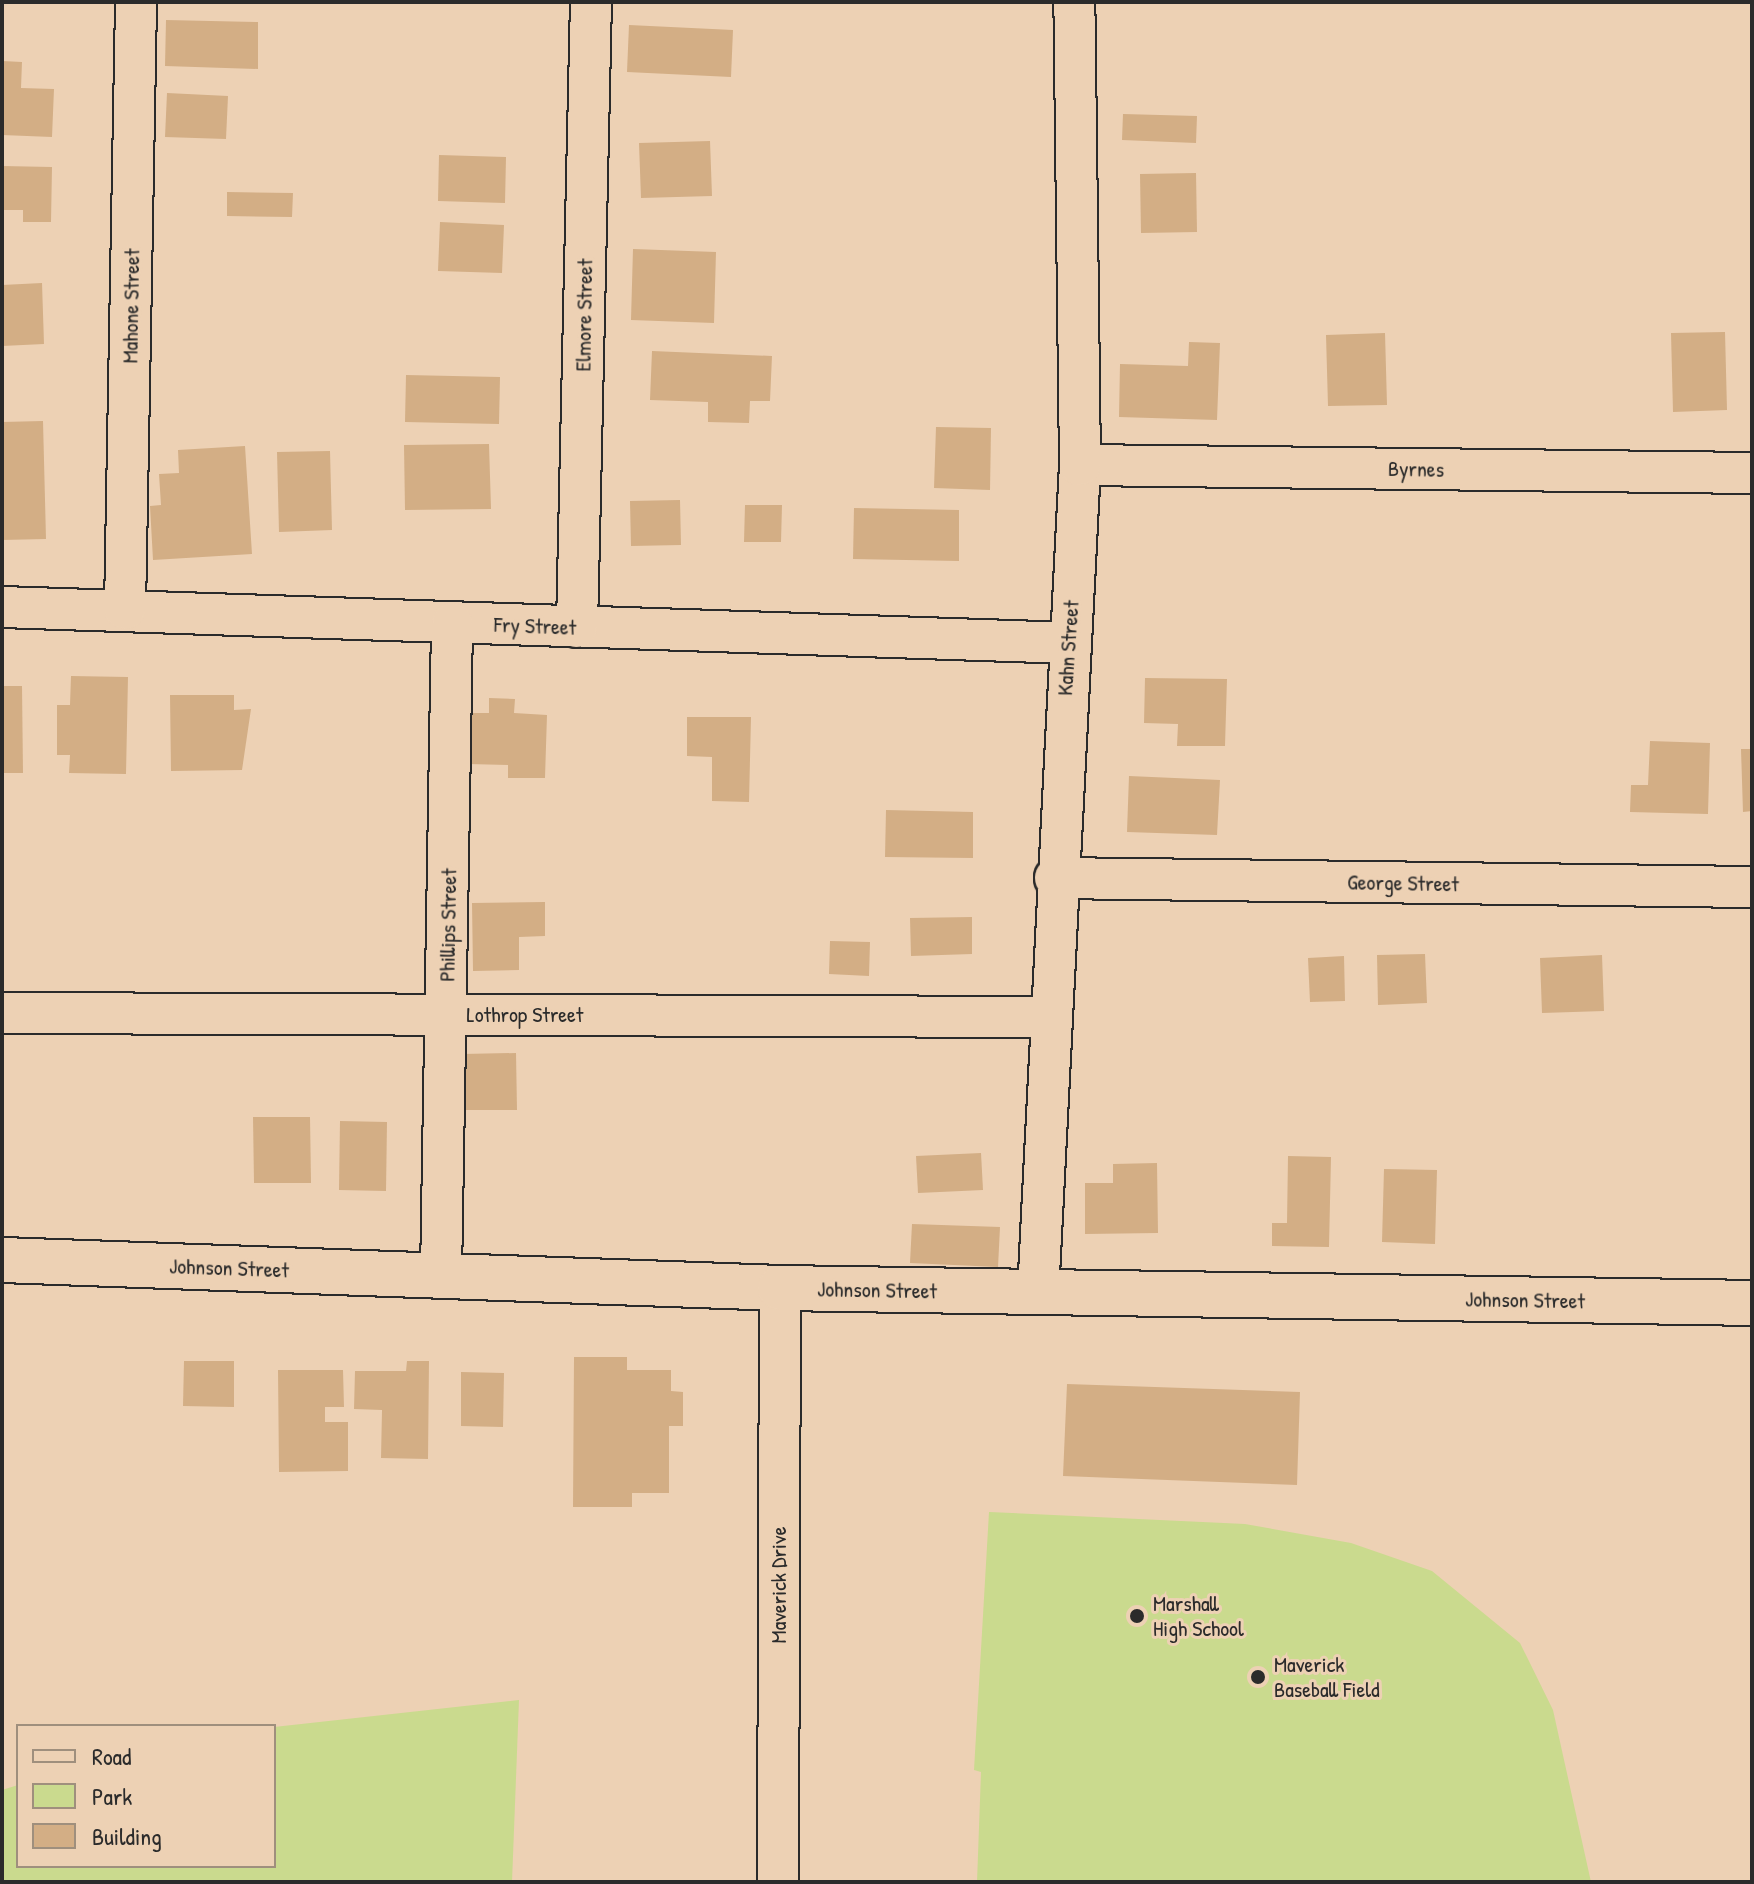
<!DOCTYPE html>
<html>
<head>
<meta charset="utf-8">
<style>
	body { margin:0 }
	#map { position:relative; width:1754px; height:1884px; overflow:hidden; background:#edd1b4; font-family:"Patrick Hand",sans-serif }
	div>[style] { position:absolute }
	.green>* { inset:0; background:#cada8e }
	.building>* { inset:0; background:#d3ae85 }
	.roads { filter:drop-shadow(2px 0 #2b2b2b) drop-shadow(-2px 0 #2b2b2b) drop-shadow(0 2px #2b2b2b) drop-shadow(0 -2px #2b2b2b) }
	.street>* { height:40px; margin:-20px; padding:0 20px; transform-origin:20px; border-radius:20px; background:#edd1b4 }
	.secondary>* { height:44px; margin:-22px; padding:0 22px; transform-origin:22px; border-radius:22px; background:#edd1b4 }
	.dots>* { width:22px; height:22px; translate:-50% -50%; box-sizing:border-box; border:4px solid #edd1b4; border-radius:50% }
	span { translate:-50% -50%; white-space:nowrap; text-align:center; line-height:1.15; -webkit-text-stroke:6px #edd1b4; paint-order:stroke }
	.street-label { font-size:22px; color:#2b2b2b }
	.poi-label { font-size:22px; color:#2b2b2b }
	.left { translate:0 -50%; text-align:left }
	.frame { position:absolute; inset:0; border:4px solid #2b2b2b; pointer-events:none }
	.legend { position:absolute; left:16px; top:1724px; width:260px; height:144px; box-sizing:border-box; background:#edd1b4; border:2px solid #9f8f7d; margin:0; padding:10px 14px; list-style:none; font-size:24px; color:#2b2b2b }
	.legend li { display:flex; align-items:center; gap:16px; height:40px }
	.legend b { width:40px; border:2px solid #9f8f7d }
</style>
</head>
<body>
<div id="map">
	<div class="green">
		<div style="clip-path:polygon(989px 1512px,1245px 1524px,1351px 1543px,1432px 1571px,1520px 1643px,1553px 1710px,1591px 1882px,977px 1882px,981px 1772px,974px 1770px)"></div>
		<div style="clip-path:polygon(519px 1700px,512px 1882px,2px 1882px,2px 1790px,18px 1785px,18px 1866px,274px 1866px,274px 1727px)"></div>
	</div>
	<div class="building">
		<div style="clip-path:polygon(166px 20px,258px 22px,258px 69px,165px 66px)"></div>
		<div style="clip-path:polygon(629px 25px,733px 30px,731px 77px,627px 72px)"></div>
		<div style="clip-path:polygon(2px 61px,22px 62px,21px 88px,54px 89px,52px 137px,2px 135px)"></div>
		<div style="clip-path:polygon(167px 93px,228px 96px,226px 139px,165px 137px)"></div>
		<div style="clip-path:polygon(1123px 114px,1197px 116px,1196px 143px,1122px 140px)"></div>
		<div style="clip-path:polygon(710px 141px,712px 196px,641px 198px,639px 143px)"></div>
		<div style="clip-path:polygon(439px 155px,506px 157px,505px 203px,438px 201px)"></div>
		<div style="clip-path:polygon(2px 166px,52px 167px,51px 222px,23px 222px,23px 210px,2px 210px)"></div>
		<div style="clip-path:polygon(1196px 173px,1197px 232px,1141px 233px,1140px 174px)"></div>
		<div style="clip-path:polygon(227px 192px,293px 193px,292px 217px,227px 216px)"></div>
		<div style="clip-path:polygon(440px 222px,504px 225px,502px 273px,438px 271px)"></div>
		<div style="clip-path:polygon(633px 249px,716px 252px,714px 323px,631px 320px)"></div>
		<div style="clip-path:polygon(42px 283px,44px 344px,2px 346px,2px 285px)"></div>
		<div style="clip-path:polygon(1725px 332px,1727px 410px,1673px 412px,1671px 333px)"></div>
		<div style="clip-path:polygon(1385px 333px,1387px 405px,1328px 406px,1326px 335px)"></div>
		<div style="clip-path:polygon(1189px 342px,1220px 343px,1217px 420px,1119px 417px,1120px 364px,1188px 366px)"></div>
		<div style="clip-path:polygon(652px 351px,772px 356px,770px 401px,750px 401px,749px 423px,708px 422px,708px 402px,650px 400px)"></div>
		<div style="clip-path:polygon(406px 375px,500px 377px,499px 424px,405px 422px)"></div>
		<div style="clip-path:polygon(43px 421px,46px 539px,2px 540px,2px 422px)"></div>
		<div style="clip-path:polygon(936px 427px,991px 428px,990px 490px,934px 488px)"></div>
		<div style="clip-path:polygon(489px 444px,491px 509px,405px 510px,404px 445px)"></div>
		<div style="clip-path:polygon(245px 446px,252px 554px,153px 560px,150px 506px,161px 505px,159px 474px,179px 473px,178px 450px)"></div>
		<div style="clip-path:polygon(330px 451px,332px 530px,279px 532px,277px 452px)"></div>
		<div style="clip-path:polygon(680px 500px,681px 545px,631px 546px,630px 501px)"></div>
		<div style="clip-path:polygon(745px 505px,782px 505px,781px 542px,744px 542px)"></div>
		<div style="clip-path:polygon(854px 508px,959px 510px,959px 561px,853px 559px)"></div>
		<div style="clip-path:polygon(71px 676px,128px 677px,126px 774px,69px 773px,70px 755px,57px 755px,57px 705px,70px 705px)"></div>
		<div style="clip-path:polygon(1145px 678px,1227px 679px,1225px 746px,1177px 746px,1178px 724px,1144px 723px)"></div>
		<div style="clip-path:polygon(2px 686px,22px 686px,23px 773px,2px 773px)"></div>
		<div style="clip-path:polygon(170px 695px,234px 695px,234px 710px,251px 709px,242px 770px,171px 771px)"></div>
		<div style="clip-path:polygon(489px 698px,515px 699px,514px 713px,547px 715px,545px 778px,508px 778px,508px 765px,468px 764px,469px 713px,489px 713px)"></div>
		<div style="clip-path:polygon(687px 717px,751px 717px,749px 802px,712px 801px,712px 757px,687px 756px)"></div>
		<div style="clip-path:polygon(1650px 741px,1710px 743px,1708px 814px,1630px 812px,1631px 785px,1648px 785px)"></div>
		<div style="clip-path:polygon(1741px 749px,1752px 749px,1752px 811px,1743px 812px)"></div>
		<div style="clip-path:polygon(1129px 776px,1220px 780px,1217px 835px,1127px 832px)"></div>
		<div style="clip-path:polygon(886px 810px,973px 812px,973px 858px,885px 857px)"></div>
		<div style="clip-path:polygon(545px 902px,545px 936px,519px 937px,519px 970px,473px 971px,472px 903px)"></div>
		<div style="clip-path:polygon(972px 917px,972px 954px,911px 956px,910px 918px)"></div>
		<div style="clip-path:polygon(830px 941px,870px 942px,869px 976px,829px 974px)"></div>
		<div style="clip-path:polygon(1425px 954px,1427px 1003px,1378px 1005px,1377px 955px)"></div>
		<div style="clip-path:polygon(1602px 955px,1604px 1011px,1542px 1013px,1540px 958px)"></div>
		<div style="clip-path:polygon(1344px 956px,1345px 1001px,1310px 1002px,1308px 958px)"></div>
		<div style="clip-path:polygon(516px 1053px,517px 1110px,463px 1110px,462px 1054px)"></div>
		<div style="clip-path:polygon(253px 1117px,310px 1117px,311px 1183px,254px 1183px)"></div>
		<div style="clip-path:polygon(340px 1121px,387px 1122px,386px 1191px,339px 1190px)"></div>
		<div style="clip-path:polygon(981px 1153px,983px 1190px,918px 1193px,916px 1156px)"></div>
		<div style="clip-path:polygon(1288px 1156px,1331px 1157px,1329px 1247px,1272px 1246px,1272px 1223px,1287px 1223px)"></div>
		<div style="clip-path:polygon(1157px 1163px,1158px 1233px,1085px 1234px,1085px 1183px,1113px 1183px,1113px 1164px)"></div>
		<div style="clip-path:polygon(1384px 1169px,1437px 1170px,1435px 1244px,1382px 1242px)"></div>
		<div style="clip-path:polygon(912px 1224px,1000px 1227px,998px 1267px,910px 1263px)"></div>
		<div style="clip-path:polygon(574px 1357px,627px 1357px,627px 1370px,671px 1370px,671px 1391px,683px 1392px,683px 1426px,669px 1426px,669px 1493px,632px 1493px,632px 1507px,573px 1507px)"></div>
		<div style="clip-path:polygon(184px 1361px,234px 1361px,234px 1407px,183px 1406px)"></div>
		<div style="clip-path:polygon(407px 1361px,429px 1361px,428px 1459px,381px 1458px,382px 1410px,354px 1409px,355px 1371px,406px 1371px)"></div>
		<div style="clip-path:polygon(278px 1370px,343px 1370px,344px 1407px,325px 1407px,325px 1422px,348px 1422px,348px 1471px,279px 1472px)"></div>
		<div style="clip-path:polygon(461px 1372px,504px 1373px,503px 1427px,461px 1426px)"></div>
		<div style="clip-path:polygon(1067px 1384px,1300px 1392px,1297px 1485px,1063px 1476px)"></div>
	</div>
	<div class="roads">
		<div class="street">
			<div style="left:1080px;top:465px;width:672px;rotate:0.68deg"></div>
			<div style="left:2px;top:607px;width:1067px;rotate:1.93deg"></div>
			<div style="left:125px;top:609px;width:607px;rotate:-88.96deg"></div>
			<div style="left:577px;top:627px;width:625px;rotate:-88.72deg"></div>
			<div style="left:1055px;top:878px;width:697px;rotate:0.74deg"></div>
			<div style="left:2px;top:1013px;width:1046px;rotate:0.22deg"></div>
			<div style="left:441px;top:1275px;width:652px;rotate:-89.03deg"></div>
			<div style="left:1038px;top:1294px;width:830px;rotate:-87.1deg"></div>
			<div style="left:1080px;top:465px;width:463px;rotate:-90.7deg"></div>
			<div style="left:778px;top:1882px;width:594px;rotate:-89.81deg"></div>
		</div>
		<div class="secondary">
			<div style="left:2px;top:1260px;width:779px;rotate:2.06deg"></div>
			<div style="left:780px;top:1288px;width:972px;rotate:0.88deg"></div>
		</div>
	</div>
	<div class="dots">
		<div style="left:1137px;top:1616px;background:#2b2b2b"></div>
		<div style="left:1258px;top:1677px;background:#2b2b2b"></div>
	</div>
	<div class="street-label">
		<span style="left:131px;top:306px;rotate:-89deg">Mahone Street</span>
		<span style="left:584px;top:315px;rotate:-89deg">Elmore Street</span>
		<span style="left:1416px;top:469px;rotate:1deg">Byrnes</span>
		<span style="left:535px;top:626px;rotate:2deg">Fry Street</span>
		<span style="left:1068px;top:648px;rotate:-86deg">Kahn Street</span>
		<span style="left:1403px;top:883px;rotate:1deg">George Street</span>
		<span style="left:448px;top:925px;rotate:-89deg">Phillips Street</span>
		<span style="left:525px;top:1015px">Lothrop Street</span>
		<span style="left:229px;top:1268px;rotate:2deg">Johnson Street</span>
		<span style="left:877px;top:1290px;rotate:1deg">Johnson Street</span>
		<span style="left:1525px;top:1300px;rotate:1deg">Johnson Street</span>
		<span style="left:779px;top:1585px;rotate:-90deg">Maverick Drive</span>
	</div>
	<div class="poi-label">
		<span class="left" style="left:1153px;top:1616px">Marshall<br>High School</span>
		<span class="left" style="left:1274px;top:1677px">Maverick<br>Baseball Field</span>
	</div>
	<div class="frame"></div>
	<ul class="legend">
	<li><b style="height:10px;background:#edd1b4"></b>Road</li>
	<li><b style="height:22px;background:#cada8e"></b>Park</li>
	<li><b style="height:22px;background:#d3ae85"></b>Building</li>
	</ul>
</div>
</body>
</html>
